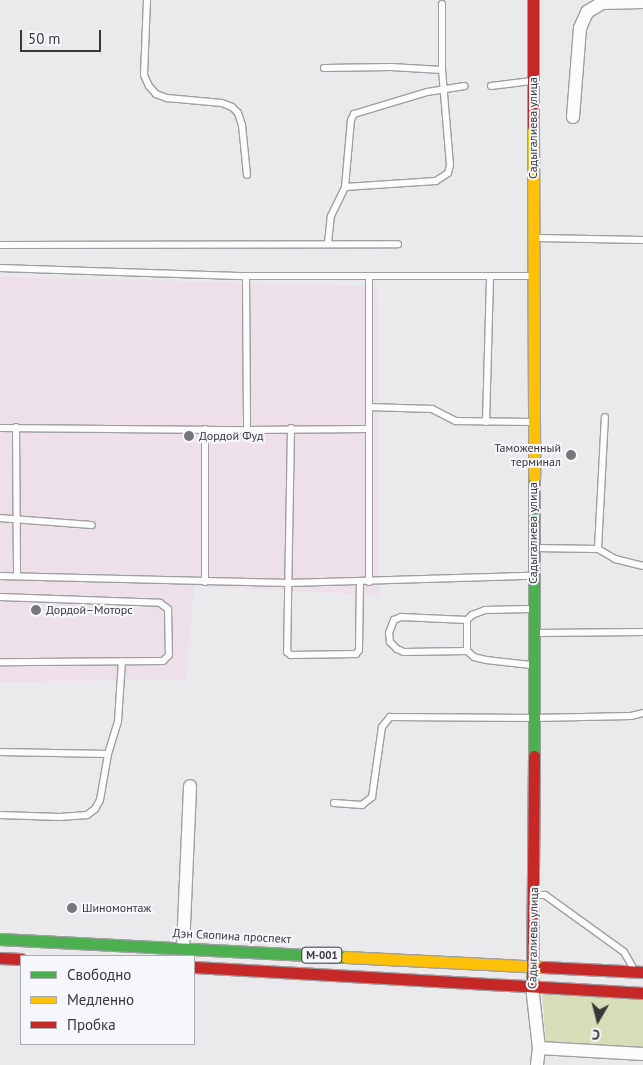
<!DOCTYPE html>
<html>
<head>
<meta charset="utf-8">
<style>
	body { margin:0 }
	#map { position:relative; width:643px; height:1065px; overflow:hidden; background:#eaeaed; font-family:"PT Sans",sans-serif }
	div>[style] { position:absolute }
	.commercial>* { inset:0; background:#ede0e8 }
	.green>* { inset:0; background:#d6ddb7 }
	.roads { filter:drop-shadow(1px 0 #9f9fa2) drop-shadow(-1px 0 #9f9fa2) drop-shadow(0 1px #9f9fa2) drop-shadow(0 -1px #9f9fa2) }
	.lane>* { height:6px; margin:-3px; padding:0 3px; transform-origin:3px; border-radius:3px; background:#fcfcfc }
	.street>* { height:12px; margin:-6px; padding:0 6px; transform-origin:6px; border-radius:6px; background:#fcfcfc }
	.fast>* { height:11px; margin:-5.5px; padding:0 5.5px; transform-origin:5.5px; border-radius:5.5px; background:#4caf50 }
	.slow>* { height:11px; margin:-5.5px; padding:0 5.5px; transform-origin:5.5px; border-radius:5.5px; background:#ffc107 }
	.jam>* { height:11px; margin:-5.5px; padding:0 5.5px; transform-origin:5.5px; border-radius:5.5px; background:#c62828 }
	.dots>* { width:14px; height:14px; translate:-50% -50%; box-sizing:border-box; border:2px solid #f6f7fb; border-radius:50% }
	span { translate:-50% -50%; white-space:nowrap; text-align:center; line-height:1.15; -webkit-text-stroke:4px #f6f7fb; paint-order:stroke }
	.shield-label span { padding:1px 4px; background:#f6f7fb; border:1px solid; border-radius:4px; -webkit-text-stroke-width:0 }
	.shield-label { font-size:11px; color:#38383a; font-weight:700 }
	.street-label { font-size:12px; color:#38383a }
	.poi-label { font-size:12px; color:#38383a }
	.left { translate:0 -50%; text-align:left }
	.right { translate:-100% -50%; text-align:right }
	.legend { position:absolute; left:20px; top:955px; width:175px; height:90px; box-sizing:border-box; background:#f6f7fb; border:1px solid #aaabae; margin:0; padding:6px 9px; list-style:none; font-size:15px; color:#38383a }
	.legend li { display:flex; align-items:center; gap:10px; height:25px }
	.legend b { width:25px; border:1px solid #aaabae }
	.north { position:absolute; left:573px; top:995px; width:50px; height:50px; -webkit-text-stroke:4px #f6f7fb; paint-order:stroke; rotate:188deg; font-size:14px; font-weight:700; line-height:20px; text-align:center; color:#38383a }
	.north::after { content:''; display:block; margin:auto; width:18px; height:22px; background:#38383a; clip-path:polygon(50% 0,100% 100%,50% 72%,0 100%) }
	.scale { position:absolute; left:20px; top:30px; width:81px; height:22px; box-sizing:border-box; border:2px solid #38383a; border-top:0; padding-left:6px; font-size:15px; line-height:18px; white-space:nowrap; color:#38383a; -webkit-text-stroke:4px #f6f7fb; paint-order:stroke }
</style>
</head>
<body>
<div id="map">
	<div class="commercial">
		<div style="clip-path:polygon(0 277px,377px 286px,379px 595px,194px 586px,186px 679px,0 682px)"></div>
	</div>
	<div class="green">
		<div style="clip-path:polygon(542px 993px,643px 997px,643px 1048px,546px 1043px)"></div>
	</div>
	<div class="roads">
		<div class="lane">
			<div style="left:147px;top:0;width:75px;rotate:92.3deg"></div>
			<div style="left:144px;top:75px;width:12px;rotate:66deg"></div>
			<div style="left:149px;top:86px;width:11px;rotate:49deg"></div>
			<div style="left:156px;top:94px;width:12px;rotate:20deg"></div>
			<div style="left:167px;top:98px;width:55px;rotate:5.2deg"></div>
			<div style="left:222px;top:103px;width:11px;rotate:22deg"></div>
			<div style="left:232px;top:107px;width:8px;rotate:45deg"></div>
			<div style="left:238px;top:113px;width:13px;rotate:72deg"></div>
			<div style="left:242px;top:125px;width:50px;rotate:84.3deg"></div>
			<div style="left:324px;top:68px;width:67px;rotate:-0.9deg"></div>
			<div style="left:391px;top:67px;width:51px;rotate:3.4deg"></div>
			<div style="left:491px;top:86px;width:39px;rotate:-7deg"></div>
			<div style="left:345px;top:187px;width:91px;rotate:-3.8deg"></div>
			<div style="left:436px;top:181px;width:14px;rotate:-34deg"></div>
			<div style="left:448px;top:173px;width:8px;rotate:-76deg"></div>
			<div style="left:450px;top:165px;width:95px;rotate:-94.8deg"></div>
			<div style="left:442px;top:70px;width:66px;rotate:-90deg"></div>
			<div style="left:537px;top:238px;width:106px;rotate:1.1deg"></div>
			<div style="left:328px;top:243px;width:27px;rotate:-84deg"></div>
			<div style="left:331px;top:216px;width:32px;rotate:-64deg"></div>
			<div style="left:345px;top:187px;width:67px;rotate:-84.9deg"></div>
			<div style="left:351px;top:120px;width:7px;rotate:-63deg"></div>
			<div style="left:354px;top:114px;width:76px;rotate:-16.8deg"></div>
			<div style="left:427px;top:92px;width:38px;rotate:-9deg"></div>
			<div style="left:0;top:245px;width:398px;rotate:-0.1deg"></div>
			<div style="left:0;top:268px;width:246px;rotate:1.9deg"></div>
			<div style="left:246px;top:276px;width:285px"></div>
			<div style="left:246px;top:276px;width:154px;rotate:89.6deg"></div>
			<div style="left:369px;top:277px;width:130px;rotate:90deg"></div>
			<div style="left:486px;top:422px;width:146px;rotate:-88.4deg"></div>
			<div style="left:16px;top:427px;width:149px;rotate:89.6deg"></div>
			<div style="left:0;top:428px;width:247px;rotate:0.5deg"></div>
			<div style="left:247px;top:430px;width:122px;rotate:-0.5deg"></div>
			<div style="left:369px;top:429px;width:153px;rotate:90deg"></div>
			<div style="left:291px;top:428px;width:224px;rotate:91deg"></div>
			<div style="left:287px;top:652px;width:5px;rotate:37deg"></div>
			<div style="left:291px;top:655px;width:65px;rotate:-0.9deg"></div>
			<div style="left:356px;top:654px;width:5px;rotate:-53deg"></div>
			<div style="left:359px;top:650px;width:68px;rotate:-89.2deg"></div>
			<div style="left:369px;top:429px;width:22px;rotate:-90deg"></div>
			<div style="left:369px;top:407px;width:63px;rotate:1.8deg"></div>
			<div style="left:432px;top:409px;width:27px;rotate:27deg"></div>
			<div style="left:456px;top:421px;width:75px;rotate:0.8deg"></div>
			<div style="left:0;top:518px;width:92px;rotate:4.4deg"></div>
			<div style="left:535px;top:548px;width:63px;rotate:0.9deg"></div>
			<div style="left:598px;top:549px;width:20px;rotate:30deg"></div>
			<div style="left:615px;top:559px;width:29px;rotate:14deg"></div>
			<div style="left:598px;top:549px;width:132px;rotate:-87deg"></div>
			<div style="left:0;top:576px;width:289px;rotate:1.4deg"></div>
			<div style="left:289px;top:583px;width:242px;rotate:-1.7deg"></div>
			<div style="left:205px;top:582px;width:153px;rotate:-90deg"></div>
			<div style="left:0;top:597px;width:160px;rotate:2.1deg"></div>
			<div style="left:160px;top:603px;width:10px;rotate:37deg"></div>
			<div style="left:168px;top:609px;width:46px;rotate:88.8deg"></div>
			<div style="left:169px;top:655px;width:8px;rotate:135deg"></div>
			<div style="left:163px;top:661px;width:163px;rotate:179.6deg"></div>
			<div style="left:536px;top:633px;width:107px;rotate:-0.5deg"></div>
			<div style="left:467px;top:651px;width:63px;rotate:179.1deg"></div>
			<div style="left:404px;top:652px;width:8px;rotate:-157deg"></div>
			<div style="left:397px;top:649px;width:10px;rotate:-135deg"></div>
			<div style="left:390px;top:642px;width:9px;rotate:-96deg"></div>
			<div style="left:389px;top:633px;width:14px;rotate:-69deg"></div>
			<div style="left:394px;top:620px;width:8px;rotate:-23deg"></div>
			<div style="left:401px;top:617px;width:66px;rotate:2.6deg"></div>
			<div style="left:531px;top:665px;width:45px;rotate:-173.7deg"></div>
			<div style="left:486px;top:660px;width:12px;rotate:-166deg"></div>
			<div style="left:474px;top:657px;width:9px;rotate:-139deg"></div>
			<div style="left:467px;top:651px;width:31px;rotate:-90deg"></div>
			<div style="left:467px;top:620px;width:7px;rotate:-45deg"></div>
			<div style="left:472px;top:615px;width:14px;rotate:-21deg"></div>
			<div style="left:485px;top:610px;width:46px;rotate:-1.2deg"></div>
			<div style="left:0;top:752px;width:108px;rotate:1.1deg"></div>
			<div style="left:334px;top:803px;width:28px;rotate:4deg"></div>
			<div style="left:362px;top:805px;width:13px;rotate:-39deg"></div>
			<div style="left:372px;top:797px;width:71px;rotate:-81.9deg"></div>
			<div style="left:382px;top:727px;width:13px;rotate:-51deg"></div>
			<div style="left:390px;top:717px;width:144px;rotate:0.4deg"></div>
			<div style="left:534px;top:718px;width:97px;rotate:-1.2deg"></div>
			<div style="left:631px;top:716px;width:12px;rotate:-14deg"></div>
			<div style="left:0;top:815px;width:60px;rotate:1.9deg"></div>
			<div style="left:60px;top:817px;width:27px;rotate:-4deg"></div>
			<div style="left:87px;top:815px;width:10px;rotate:-37deg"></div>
			<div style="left:95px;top:809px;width:10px;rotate:-61deg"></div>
			<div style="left:100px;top:800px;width:47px;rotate:-80.1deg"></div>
			<div style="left:108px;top:754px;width:34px;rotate:-73deg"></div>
			<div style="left:118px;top:721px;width:60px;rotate:-86.2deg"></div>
			<div style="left:536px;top:895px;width:9px"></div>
			<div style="left:545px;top:895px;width:97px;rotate:35.8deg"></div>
			<div style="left:624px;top:952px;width:16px;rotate:60deg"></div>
		</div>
		<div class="street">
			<div style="left:573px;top:117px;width:89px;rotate:-85.5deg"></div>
			<div style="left:580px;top:28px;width:17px;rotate:-66deg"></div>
			<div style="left:587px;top:12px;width:17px;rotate:-31deg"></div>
			<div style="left:602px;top:3px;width:41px;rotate:-1.4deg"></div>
			<div style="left:183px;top:948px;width:162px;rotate:-87.5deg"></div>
			<div style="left:532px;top:986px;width:62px;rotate:83.6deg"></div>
			<div style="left:539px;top:1048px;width:17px;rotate:97deg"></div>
			<div style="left:539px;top:1048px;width:104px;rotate:3.3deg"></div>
		</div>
		<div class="fast">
			<div style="left:534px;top:477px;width:279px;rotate:90deg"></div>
			<div style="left:0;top:939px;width:346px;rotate:3deg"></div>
		</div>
		<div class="slow">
			<div style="left:533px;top:126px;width:351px;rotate:89.8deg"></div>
			<div style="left:346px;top:957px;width:197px;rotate:2.9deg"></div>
		</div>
		<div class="jam">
			<div style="left:533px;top:0;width:126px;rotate:90deg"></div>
			<div style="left:0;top:958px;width:21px;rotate:3deg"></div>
			<div style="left:194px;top:967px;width:450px;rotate:3.3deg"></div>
			<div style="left:543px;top:967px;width:100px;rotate:2.9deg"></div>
			<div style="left:532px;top:986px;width:230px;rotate:-89.5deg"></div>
		</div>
	</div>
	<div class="dots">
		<div style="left:189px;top:436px;background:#767679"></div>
		<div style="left:571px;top:455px;background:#767679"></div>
		<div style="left:36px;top:610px;background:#767679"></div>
		<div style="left:72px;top:908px;background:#767679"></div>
	</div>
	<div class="shield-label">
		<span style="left:322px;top:955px">M-001</span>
	</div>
	<div class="street-label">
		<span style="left:533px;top:128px;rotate:-90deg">Садыгалиева улица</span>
		<span style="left:533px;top:533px;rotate:-90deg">Садыгалиева улица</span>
		<span style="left:232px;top:936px;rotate:3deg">Дэн Сяопина проспект</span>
		<span style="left:533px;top:938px;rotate:-89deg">Садыгалиева улица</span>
	</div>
	<div class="poi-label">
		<span class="left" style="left:199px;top:436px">Дордой Фуд</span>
		<span class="right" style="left:561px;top:455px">Таможенный<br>терминал</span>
		<span class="left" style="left:46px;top:610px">Дордой–Моторс</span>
		<span class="left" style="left:82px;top:908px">Шиномонтаж</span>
	</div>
	<ul class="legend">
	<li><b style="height:6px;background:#4caf50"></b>Свободно</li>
	<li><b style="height:6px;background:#ffc107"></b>Медленно</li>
	<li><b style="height:6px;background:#c62828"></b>Пробка</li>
	</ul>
	<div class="north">С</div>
	<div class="scale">50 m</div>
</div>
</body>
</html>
